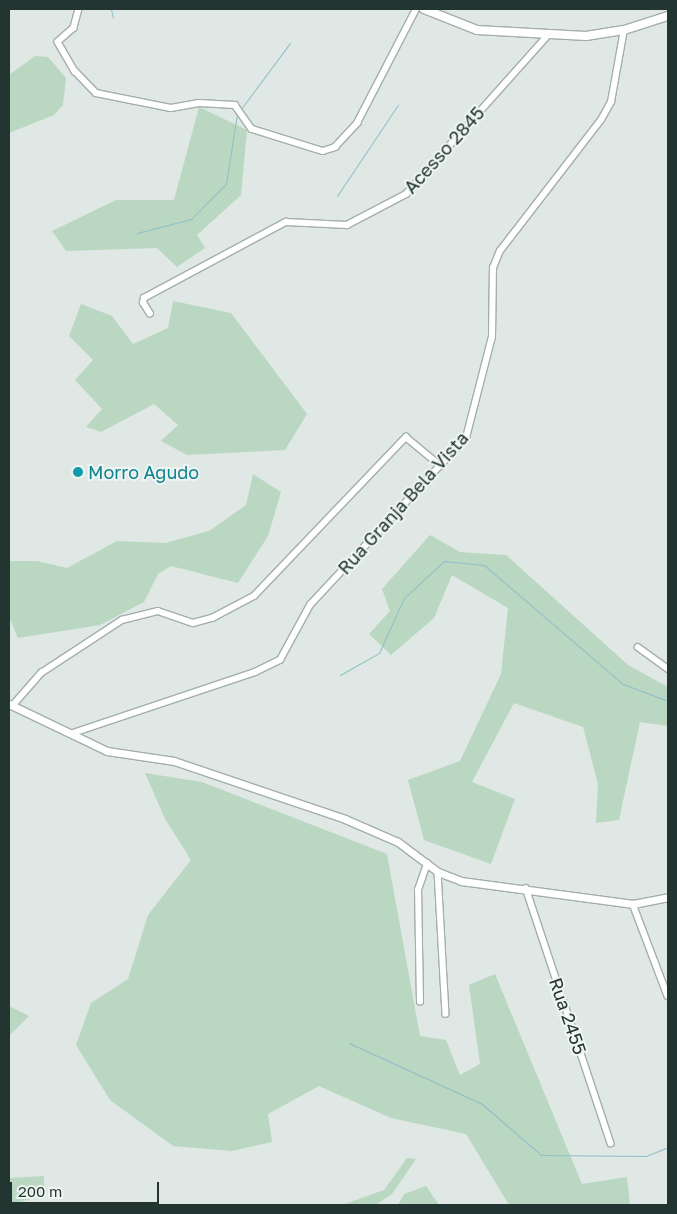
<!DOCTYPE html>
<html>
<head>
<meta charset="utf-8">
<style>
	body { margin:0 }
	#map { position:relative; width:677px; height:1214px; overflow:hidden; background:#dfe8e4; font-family:"Golos Text",sans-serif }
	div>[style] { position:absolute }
	.green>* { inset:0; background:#bad7c1 }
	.stream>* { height:1px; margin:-0.5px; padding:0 0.5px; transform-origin:0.5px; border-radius:0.5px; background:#8dbfc7 }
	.roads { filter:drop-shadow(1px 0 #a3afaa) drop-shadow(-1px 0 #a3afaa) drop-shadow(0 1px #a3afaa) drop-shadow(0 -1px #a3afaa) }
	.minor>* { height:5.5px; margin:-2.75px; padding:0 2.75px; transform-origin:2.75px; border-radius:2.75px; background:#fff }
	.tertiary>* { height:7px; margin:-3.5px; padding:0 3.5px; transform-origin:3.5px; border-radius:3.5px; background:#fff }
	.secondary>* { height:8px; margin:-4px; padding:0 4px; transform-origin:4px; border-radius:4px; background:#fff }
	.dots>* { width:14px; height:14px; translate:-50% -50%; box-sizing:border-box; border:2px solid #eef5f2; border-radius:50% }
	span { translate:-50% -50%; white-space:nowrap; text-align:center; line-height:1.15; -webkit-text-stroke:4px #eef5f2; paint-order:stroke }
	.street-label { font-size:18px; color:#223530 }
	.culture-label { font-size:18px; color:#0d838f }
	.left { translate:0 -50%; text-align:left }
	.frame { position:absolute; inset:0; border:10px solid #223530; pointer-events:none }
	.scale { position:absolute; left:10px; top:1182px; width:149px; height:22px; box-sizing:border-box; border:2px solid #223530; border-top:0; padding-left:6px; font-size:15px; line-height:18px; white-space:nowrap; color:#223530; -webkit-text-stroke:4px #eef5f2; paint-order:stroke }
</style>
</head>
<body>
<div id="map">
	<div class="green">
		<div style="clip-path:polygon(35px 56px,48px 57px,66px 78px,63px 105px,54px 115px,9px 133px,9px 75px)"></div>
		<div style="clip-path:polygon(199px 107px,247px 130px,241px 195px,197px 235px,205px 248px,177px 267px,157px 248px,66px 251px,52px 231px,116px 200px,174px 200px)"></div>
		<div style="clip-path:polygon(173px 301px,231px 313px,307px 414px,285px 450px,187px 455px,161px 441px,178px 425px,154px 404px,101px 432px,86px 427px,102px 409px,75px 380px,93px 360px,69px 336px,81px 304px,112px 316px,133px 344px,168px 328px)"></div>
		<div style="clip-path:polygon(253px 474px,281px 492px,268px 536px,238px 583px,171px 566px,158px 574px,144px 602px,100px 625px,18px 638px,9px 617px,9px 561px,37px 561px,67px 568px,117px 541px,165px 543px,209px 531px,246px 505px)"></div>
		<div style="clip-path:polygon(430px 535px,460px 552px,506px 555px,628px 665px,668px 687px,668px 726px,640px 722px,619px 820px,596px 823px,598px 784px,583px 727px,514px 703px,472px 782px,515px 799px,491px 864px,424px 840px,408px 780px,460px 761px,501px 674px,508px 608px,452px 575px,434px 618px,391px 655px,369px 634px,390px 611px,382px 589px)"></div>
		<div style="clip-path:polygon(145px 773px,202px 782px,387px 854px,420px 1036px,446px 1040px,460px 1075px,480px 1064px,469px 985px,495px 974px,582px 1184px,627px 1177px,630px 1205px,509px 1205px,466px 1134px,391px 1118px,319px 1086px,268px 1114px,272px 1142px,232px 1151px,173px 1146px,110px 1100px,76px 1045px,91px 1003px,128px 979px,148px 915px,191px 860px,165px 819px)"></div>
		<div style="clip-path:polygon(9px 1006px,29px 1016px,9px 1036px)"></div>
		<div style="clip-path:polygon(407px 1158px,416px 1159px,392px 1194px,376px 1205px,342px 1205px,384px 1190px)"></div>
		<div style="clip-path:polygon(44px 1176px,44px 1195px,9px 1205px,9px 1178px)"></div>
		<div style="clip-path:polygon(426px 1186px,439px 1205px,398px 1205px,404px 1194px)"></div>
	</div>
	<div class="stream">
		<div style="left:111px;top:9px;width:9px;rotate:77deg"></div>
		<div style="left:241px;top:109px;width:82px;rotate:-53.4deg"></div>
		<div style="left:337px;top:196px;width:110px;rotate:-56.2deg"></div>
		<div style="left:137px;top:233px;width:56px;rotate:-14.5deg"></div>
		<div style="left:191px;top:219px;width:49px;rotate:-45deg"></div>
		<div style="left:226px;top:184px;width:71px;rotate:-81.1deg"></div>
		<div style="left:340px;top:675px;width:45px;rotate:-29.4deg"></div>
		<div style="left:379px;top:653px;width:60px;rotate:-65.6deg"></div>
		<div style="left:404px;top:598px;width:54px;rotate:-42.8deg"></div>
		<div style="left:444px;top:561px;width:40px;rotate:5.7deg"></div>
		<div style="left:484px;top:565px;width:183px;rotate:40.6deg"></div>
		<div style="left:623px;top:684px;width:48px;rotate:20.7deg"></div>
		<div style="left:349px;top:1043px;width:146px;rotate:24.6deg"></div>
		<div style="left:482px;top:1104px;width:78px;rotate:40.8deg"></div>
		<div style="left:541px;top:1155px;width:105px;rotate:0.5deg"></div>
		<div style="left:646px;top:1156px;width:24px;rotate:-22deg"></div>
	</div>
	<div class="roads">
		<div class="minor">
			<div style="left:79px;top:9px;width:20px;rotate:105deg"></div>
			<div style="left:74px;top:28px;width:21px;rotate:139deg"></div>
			<div style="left:58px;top:42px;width:34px;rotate:60deg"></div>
			<div style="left:75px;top:71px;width:30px;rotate:46deg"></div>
			<div style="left:96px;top:93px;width:76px;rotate:11.3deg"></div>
			<div style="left:171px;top:108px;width:28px;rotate:-10deg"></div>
			<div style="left:199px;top:103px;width:36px;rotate:3deg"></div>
			<div style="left:235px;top:105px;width:29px;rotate:55deg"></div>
			<div style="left:252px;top:129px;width:74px;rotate:17.2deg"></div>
			<div style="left:323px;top:151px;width:13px;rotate:-18deg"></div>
			<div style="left:335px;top:147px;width:33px;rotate:-47deg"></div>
			<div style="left:357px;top:123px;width:128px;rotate:-62.6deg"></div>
			<div style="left:150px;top:314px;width:13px;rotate:-122deg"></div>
			<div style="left:143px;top:303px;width:5px;rotate:-79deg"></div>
			<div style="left:144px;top:298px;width:161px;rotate:-28.2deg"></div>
			<div style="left:286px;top:222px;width:61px;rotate:2.8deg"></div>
			<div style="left:347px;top:225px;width:67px;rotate:-27.7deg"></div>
			<div style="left:406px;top:194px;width:215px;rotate:-48.2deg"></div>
			<div style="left:638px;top:647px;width:37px;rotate:36deg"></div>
			<div style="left:13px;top:705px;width:43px;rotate:-48.8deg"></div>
			<div style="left:41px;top:673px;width:97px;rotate:-33.2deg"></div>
			<div style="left:122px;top:620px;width:37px;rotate:-14deg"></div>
			<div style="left:158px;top:611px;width:37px;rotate:19deg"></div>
			<div style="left:193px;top:623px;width:20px;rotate:-15deg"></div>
			<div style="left:212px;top:618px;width:47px;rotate:-27.6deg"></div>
			<div style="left:254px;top:596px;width:220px;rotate:-46.3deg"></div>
			<div style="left:406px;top:437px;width:45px;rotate:39.6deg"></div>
			<div style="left:73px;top:733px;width:192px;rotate:-18.5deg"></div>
			<div style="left:255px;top:672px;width:28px;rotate:-26deg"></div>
			<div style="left:280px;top:660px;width:63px;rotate:-61.4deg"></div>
			<div style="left:310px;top:605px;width:229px;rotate:-47deg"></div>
			<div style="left:466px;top:438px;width:104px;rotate:-75.6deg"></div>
			<div style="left:492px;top:337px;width:69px;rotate:-89.2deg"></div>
			<div style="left:493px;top:268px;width:18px;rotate:-68deg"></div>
			<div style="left:500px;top:251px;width:165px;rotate:-52.4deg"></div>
			<div style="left:601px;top:120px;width:21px;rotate:-61deg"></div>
			<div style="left:611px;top:102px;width:73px;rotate:-79.8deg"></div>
			<div style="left:438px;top:872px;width:142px;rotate:86.8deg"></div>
			<div style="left:526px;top:888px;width:269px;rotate:71.6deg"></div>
			<div style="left:633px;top:904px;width:98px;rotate:69.2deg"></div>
			<div style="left:420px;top:1002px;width:112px;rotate:-91deg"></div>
			<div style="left:418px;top:890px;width:28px;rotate:-71deg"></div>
		</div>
		<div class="tertiary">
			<div style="left:9px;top:704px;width:109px;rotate:25.6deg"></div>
			<div style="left:107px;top:751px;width:68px;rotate:8.5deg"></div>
			<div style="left:174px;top:761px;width:181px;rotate:18.7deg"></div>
			<div style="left:345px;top:819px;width:58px;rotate:23.5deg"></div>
			<div style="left:398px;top:842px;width:50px;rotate:36.9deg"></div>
			<div style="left:438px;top:872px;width:25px;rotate:21deg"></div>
			<div style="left:461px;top:881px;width:174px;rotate:7.6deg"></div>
			<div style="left:633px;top:904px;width:36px;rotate:-11deg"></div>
		</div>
		<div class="secondary">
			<div style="left:424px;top:9px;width:57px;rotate:21.6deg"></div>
			<div style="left:477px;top:30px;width:109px;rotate:3.2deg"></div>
			<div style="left:586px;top:36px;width:38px;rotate:-9deg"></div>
			<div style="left:624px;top:30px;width:46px;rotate:-17.7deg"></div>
		</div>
	</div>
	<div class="dots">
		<div style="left:78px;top:472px;background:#0f9aa8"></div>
	</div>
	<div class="street-label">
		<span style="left:444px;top:150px;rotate:-48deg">Acesso 2845</span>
		<span style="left:403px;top:503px;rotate:-48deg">Rua Granja Bela Vista</span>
		<span style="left:568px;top:1016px;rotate:71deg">Rua 2455</span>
	</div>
	<div class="culture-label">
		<span class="left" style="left:88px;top:472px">Morro Agudo</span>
	</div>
	<div class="frame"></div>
	<div class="scale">200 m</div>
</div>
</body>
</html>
